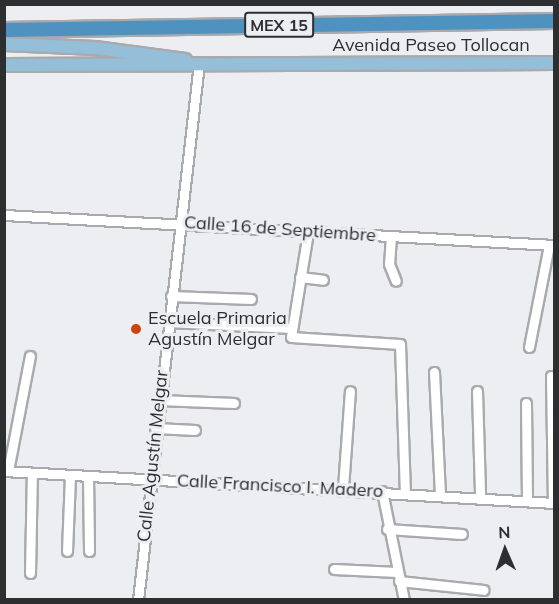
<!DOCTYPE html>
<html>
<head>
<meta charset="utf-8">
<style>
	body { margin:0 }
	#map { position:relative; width:559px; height:604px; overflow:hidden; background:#edeef1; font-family:Mulish,sans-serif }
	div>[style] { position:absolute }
	.roads { filter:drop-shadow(2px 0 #a9aaad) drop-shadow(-2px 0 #a9aaad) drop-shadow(0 2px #a9aaad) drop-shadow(0 -2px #a9aaad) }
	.minor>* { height:9px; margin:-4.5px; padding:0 4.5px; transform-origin:4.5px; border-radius:4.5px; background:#fff }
	.major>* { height:12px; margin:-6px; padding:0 6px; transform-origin:6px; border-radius:6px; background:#95bed9 }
	.highway>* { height:14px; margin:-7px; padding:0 7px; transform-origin:7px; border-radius:7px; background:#4f92c0 }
	.dots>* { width:16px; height:16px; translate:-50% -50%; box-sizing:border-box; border:3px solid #edeef1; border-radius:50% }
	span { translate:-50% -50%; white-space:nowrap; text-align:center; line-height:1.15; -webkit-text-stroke:6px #edeef1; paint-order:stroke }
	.shield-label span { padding:2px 4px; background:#edeef1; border:2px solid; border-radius:4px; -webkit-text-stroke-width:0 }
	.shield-label { font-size:16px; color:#2d2e2f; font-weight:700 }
	.street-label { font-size:18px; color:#2d2e2f }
	.poi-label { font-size:18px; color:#2d2e2f }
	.left { translate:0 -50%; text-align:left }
	.frame { position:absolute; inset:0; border:6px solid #2d2e2f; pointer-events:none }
	.north { position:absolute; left:475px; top:520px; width:60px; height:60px; -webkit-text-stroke:4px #edeef1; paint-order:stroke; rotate:358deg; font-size:16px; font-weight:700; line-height:24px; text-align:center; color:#2d2e2f }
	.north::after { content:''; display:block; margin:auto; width:21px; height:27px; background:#2d2e2f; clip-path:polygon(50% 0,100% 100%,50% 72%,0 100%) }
</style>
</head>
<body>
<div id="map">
	<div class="roads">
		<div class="minor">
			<div style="left:4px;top:215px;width:551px;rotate:3.12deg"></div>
			<div style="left:308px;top:232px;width:106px;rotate:99.2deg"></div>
			<div style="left:291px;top:337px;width:109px;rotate:3.7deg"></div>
			<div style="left:400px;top:344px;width:148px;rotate:88.1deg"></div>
			<div style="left:391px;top:236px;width:28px;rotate:94deg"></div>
			<div style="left:389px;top:264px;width:18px;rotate:68deg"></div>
			<div style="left:300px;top:277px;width:23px;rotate:7deg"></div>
			<div style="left:171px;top:296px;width:80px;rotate:2.1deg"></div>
			<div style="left:168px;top:322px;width:124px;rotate:2.8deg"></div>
			<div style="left:529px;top:347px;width:104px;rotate:-78.9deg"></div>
			<div style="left:434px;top:372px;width:121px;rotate:87.2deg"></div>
			<div style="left:551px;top:376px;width:127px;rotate:89.1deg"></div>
			<div style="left:477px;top:391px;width:104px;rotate:88.3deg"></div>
			<div style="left:159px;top:400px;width:75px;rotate:2.3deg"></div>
			<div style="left:526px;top:403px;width:98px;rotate:89.4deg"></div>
			<div style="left:155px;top:428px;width:40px;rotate:2.9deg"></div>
			<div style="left:4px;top:471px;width:551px;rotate:3.33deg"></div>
			<div style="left:8px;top:471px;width:117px;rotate:-79.2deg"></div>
			<div style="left:88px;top:476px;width:75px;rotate:89.2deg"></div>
			<div style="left:343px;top:488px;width:97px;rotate:-85.9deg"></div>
			<div style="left:382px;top:491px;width:111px;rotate:78.6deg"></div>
			<div style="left:387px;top:529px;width:75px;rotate:3.8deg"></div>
			<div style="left:67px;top:551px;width:76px;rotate:-87.7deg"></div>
			<div style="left:334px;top:569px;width:63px;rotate:2.7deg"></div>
			<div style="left:30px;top:573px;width:100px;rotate:-88.9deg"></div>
			<div style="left:399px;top:581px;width:85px;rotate:6deg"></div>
			<div style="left:138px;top:600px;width:540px;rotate:-83.52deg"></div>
		</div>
		<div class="major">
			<div style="left:4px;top:44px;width:91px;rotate:2.5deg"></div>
			<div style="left:95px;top:48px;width:91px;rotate:7.6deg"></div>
			<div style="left:4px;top:65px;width:550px;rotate:-0.21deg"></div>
		</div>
		<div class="highway">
			<div style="left:4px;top:30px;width:550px;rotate:-0.94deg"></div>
		</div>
	</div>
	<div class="dots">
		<div style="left:136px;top:329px;background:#cb440e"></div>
	</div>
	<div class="shield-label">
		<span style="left:279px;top:25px">MEX 15</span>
	</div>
	<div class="street-label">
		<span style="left:431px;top:45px">Avenida Paseo Tollocan</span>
		<span style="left:280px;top:229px;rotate:4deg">Calle 16 de Septiembre</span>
		<span style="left:153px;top:456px;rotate:-84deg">Calle Agustín Melgar</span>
		<span style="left:280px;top:486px;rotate:3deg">Calle Francisco I. Madero</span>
	</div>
	<div class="poi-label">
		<span class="left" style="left:148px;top:329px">Escuela Primaria<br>Agustín Melgar</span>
	</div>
	<div class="frame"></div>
	<div class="north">N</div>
</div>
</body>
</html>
